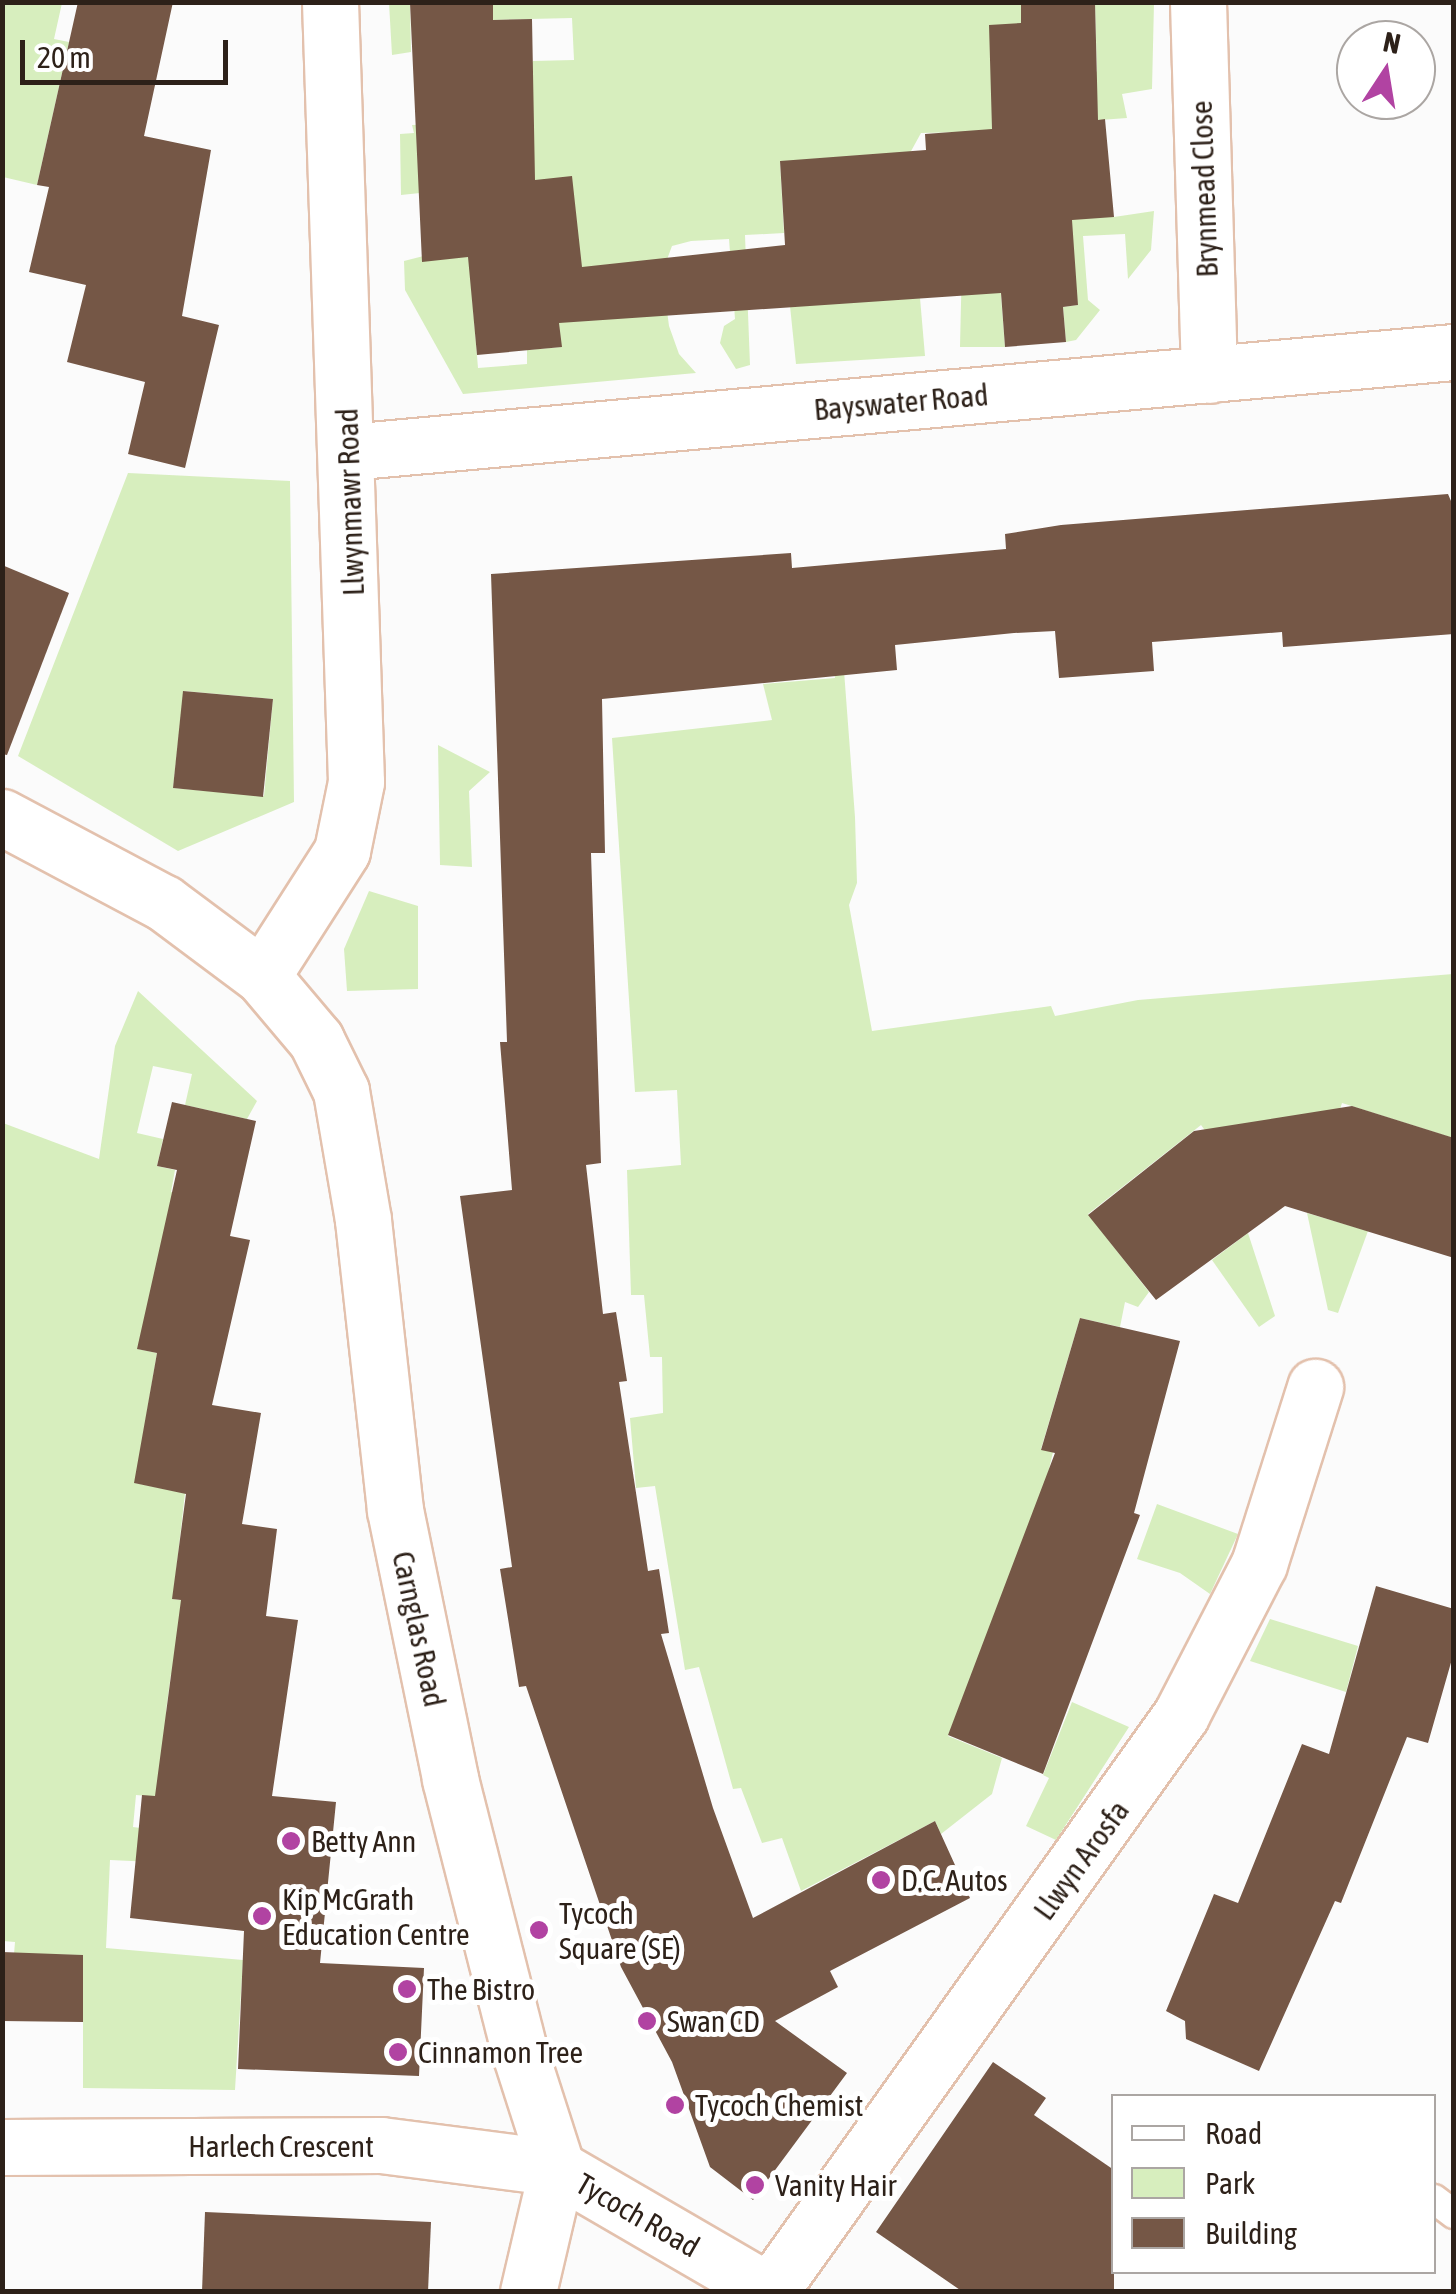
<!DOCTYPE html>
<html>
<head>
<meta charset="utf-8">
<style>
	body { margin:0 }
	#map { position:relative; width:1456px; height:2294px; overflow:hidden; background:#fbfbfb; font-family:"Asap Condensed",sans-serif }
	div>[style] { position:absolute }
	.green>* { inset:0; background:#d7eebe }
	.building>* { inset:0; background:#755746 }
	.roads { filter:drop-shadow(2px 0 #e3c1ad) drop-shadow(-2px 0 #e3c1ad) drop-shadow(0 2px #e3c1ad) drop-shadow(0 -2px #e3c1ad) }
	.service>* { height:28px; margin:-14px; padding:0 14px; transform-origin:14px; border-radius:14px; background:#fff }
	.minor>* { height:55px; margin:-27.5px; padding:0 27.5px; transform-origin:27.5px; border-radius:27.5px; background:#fff }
	.tertiary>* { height:55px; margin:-27.5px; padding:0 27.5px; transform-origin:27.5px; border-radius:27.5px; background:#fff }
	.dots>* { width:28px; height:28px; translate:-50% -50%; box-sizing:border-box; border:5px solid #fff; border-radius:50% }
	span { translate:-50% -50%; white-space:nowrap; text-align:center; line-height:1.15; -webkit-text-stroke:10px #fff; paint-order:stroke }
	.street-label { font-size:30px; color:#2d2119 }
	.poi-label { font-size:30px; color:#2d2119 }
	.left { translate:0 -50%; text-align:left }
	.frame { position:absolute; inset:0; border:5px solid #2d2119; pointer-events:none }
	.legend { position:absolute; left:1111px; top:2094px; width:325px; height:180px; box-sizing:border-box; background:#fff; border:2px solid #aba6a3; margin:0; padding:12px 18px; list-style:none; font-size:30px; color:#2d2119 }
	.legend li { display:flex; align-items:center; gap:20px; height:50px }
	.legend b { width:50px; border:2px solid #aba6a3 }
	.north { position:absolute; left:1336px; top:20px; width:100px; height:100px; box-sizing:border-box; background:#fff; border:2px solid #aba6a3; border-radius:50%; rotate:12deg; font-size:28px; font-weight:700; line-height:40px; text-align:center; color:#2d2119 }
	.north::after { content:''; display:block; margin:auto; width:35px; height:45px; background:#b143a2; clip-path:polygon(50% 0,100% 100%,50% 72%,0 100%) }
	.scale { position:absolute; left:20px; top:40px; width:208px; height:45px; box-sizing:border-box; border:5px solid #2d2119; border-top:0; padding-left:12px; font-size:30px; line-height:35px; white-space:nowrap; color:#2d2119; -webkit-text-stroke:8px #fff; paint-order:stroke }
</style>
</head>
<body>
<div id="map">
	<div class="green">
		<div style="clip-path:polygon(3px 3px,62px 3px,54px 39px,69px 42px,37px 185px,3px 177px)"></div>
		<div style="clip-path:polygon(389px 3px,459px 3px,410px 4px,411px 52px,392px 55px)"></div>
		<div style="clip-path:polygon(evenodd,493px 3px,1021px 3px,1021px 23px,1097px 72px,1095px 3px,1154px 3px,1152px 89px,1122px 94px,1127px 118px,1020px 126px,1114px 217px,1154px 211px,1151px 250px,1128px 279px,1125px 234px,1083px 236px,1088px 300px,1100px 310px,1076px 340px,1066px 342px,1063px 307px,1078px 305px,997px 244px,1005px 347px,960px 347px,965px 132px,921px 133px,910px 153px,780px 162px,784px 233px,745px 235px,750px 365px,736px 369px,720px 343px,724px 326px,735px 319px,729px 239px,691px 241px,672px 246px,662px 273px,669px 326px,679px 354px,696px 373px,463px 394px,405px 290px,404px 261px,576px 217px,571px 177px,401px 195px,400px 134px,414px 133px,412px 125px,501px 122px,533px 61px,574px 60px,572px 18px,493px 20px,493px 3px,471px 282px,561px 347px,527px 350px,527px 364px,478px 368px,471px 282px)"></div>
		<div style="clip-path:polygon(920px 298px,925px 356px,796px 364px,790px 306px)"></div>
		<div style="clip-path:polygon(evenodd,128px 473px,290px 481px,294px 802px,178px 851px,18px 756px,128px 473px,184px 691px,273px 699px,264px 796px,173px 788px,184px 691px)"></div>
		<div style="clip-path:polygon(832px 644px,842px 644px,855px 817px,857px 883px,849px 905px,872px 1031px,1051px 1006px,1055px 1016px,1138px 1000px,1453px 974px,1453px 1138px,1342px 1103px,1323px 1163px,1251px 1192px,1201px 1125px,1088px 1214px,1149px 1292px,1138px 1307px,1125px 1302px,1120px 1327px,1080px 1318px,1041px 1449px,1053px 1452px,1046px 1482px,948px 1736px,1002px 1758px,992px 1794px,941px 1834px,935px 1821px,801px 1891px,782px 1838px,762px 1843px,741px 1788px,733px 1789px,699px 1667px,685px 1670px,655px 1486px,636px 1488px,630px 1418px,663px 1413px,662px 1357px,650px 1357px,644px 1295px,631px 1295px,627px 1170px,681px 1165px,677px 1090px,635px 1092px,612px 738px,772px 720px,763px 684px,835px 678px)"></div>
		<div style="clip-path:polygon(438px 745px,490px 772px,469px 791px,472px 867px,440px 865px)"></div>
		<div style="clip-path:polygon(369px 891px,418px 906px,418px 989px,347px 991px,344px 949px)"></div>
		<div style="clip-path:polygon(138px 991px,257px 1101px,247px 1119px,185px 1105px,192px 1074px,153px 1066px,137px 1133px,163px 1139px,157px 1166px,175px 1170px,171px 1192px,184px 1194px,138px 1349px,157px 1353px,135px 1483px,185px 1493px,173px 1599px,205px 1604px,204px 1678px,171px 1674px,166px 1711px,192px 1800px,136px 1795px,133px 1827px,179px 1833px,175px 1863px,110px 1860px,106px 1948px,243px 1960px,235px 2090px,83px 2088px,83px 1955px,14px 1954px,15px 1942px,3px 1941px,3px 1123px,99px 1159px,115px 1046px)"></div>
		<div style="clip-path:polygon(1307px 1213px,1368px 1231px,1338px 1313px,1328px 1310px)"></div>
		<div style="clip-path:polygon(1248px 1233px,1275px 1316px,1259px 1327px,1212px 1260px)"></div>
		<div style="clip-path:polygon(1157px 1504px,1238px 1534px,1210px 1594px,1180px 1573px,1137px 1559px)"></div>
		<div style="clip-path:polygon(1270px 1619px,1358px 1646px,1346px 1692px,1250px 1661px)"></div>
		<div style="clip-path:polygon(1072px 1702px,1129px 1727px,1056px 1840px,1026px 1826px,1049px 1778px,1043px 1775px)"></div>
	</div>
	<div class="building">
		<div style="clip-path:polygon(78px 2px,173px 2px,144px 136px,211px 150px,182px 316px,219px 325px,185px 468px,128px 454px,145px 382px,67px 362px,86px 285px,29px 272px,49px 187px,37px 185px)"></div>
		<div style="clip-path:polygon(493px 2px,493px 20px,532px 19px,535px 180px,572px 176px,582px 267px,785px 245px,780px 161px,926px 150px,925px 134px,992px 129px,989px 25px,1021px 23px,1021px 2px,1095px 2px,1098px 120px,1105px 119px,1114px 217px,1072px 220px,1078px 305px,1063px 307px,1066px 342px,1005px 347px,1001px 293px,559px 323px,562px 347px,477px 355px,468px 257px,422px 262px,410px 3px)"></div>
		<div style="clip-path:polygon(1448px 494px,1454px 508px,1454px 634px,1283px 647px,1282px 632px,1152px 642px,1154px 671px,1059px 678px,1055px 631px,1014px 633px,895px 645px,897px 670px,602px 699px,605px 853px,591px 853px,601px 1163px,586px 1165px,603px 1314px,616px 1312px,627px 1381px,619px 1382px,648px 1571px,659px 1569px,669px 1633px,661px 1634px,713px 1808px,753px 1918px,935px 1821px,970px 1898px,830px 1971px,838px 1987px,775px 2021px,847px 2073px,753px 2200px,710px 2167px,672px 2062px,621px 1967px,526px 1686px,519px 1687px,500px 1569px,512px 1567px,460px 1196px,512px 1190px,500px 1042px,507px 1042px,491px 574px,791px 553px,792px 568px,1006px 549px,1005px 534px,1061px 525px)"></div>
		<div style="clip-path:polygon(2px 565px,69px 593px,7px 755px,2px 754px)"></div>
		<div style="clip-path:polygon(183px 691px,273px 699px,263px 797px,173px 788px)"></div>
		<div style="clip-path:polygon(172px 1102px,256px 1121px,230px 1236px,250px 1240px,212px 1405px,261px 1413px,242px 1524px,277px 1529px,266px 1616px,298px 1620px,272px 1796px,336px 1802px,320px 1963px,424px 1968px,419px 2076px,238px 2069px,244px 1931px,130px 1918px,142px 1795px,155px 1796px,181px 1600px,172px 1599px,186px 1494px,134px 1483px,157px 1353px,137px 1349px,177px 1170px,157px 1166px)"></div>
		<div style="clip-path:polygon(1352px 1106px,1454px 1138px,1454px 1258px,1285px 1206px,1156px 1300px,1088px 1215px,1194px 1131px)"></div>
		<div style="clip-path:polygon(1080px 1318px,1180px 1341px,1134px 1513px,1140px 1515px,1043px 1774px,948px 1735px,1055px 1453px,1041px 1450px)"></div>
		<div style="clip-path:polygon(1376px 1586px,1454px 1609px,1454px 1652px,1428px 1743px,1407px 1737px,1341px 1903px,1335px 1901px,1259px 2071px,1186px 2039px,1185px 2021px,1166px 2011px,1214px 1894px,1238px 1903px,1302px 1744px,1329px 1754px)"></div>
		<div style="clip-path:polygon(2px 1952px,83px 1955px,83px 2022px,2px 2021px)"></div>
		<div style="clip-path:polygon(993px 2062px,1046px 2098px,1034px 2115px,1114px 2170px,1114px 2292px,963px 2292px,876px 2232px)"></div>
		<div style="clip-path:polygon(205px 2212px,431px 2222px,428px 2292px,202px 2292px)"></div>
	</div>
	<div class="roads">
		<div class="service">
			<div style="left:1434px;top:2199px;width:25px;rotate:37deg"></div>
		</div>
		<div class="minor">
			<div style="left:1198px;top:2px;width:373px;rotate:88.3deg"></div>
			<div style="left:348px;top:452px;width:1111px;rotate:-5.17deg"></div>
			<div style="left:2px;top:817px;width:183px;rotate:28deg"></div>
			<div style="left:164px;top:903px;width:122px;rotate:36.7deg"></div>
			<div style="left:770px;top:2291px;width:708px;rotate:-54.49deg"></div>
			<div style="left:1181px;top:1715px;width:170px;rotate:-62.7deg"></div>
			<div style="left:1259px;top:1564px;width:186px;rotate:-72.4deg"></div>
			<div style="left:528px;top:2292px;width:127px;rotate:-76.8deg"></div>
		</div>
		<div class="tertiary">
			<div style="left:330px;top:2px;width:780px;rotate:88.09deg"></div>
			<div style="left:356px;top:782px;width:70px;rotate:101.5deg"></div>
			<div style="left:342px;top:851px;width:148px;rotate:122.6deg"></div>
			<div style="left:262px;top:976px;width:84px;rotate:49.8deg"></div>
			<div style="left:316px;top:1040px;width:57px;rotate:63.9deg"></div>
			<div style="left:341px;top:1091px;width:131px;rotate:80.3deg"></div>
			<div style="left:363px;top:1220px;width:292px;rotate:83.7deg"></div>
			<div style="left:395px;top:1510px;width:275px;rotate:78.4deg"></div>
			<div style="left:450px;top:1779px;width:283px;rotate:75.7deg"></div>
			<div style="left:520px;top:2053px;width:121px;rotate:72.2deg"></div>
			<div style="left:2px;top:2147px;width:379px;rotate:-0.3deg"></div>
			<div style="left:381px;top:2145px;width:177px;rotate:7.4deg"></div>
			<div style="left:557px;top:2168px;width:246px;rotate:30.2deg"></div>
		</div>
	</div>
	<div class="dots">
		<div style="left:291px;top:1841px;background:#b143a2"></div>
		<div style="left:881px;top:1880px;background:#b143a2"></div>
		<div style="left:262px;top:1916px;background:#b143a2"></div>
		<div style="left:539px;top:1930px;background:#b143a2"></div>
		<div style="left:407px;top:1989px;background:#b143a2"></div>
		<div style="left:647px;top:2021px;background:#b143a2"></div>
		<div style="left:398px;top:2052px;background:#b143a2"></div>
		<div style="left:675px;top:2105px;background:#b143a2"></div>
		<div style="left:755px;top:2185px;background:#b143a2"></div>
	</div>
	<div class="street-label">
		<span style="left:1204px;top:189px;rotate:-92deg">Brynmead Close</span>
		<span style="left:901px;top:402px;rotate:-5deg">Bayswater Road</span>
		<span style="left:350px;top:502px;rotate:-92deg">Llwynmawr Road</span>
		<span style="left:419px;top:1629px;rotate:78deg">Carnglas Road</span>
		<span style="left:1081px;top:1860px;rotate:-54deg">Llwyn Arosfa</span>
		<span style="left:281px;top:2146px">Harlech Crescent</span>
		<span style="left:638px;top:2215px;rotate:30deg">Tycoch Road</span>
	</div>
	<div class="poi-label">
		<span class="left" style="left:311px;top:1841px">Betty Ann</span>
		<span class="left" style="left:901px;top:1880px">D.C. Autos</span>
		<span class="left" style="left:282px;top:1916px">Kip McGrath<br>Education Centre</span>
		<span class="left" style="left:559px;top:1930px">Tycoch<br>Square (SE)</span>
		<span class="left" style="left:427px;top:1989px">The Bistro</span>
		<span class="left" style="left:667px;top:2021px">Swan CD</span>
		<span class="left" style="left:418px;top:2052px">Cinnamon Tree</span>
		<span class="left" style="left:695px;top:2105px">Tycoch Chemist</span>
		<span class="left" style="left:775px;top:2185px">Vanity Hair</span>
	</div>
	<div class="frame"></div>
	<ul class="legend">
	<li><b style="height:12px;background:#fff"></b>Road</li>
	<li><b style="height:28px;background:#d7eebe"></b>Park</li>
	<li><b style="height:28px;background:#755746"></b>Building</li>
	</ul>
	<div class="north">N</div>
	<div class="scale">20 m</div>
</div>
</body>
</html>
